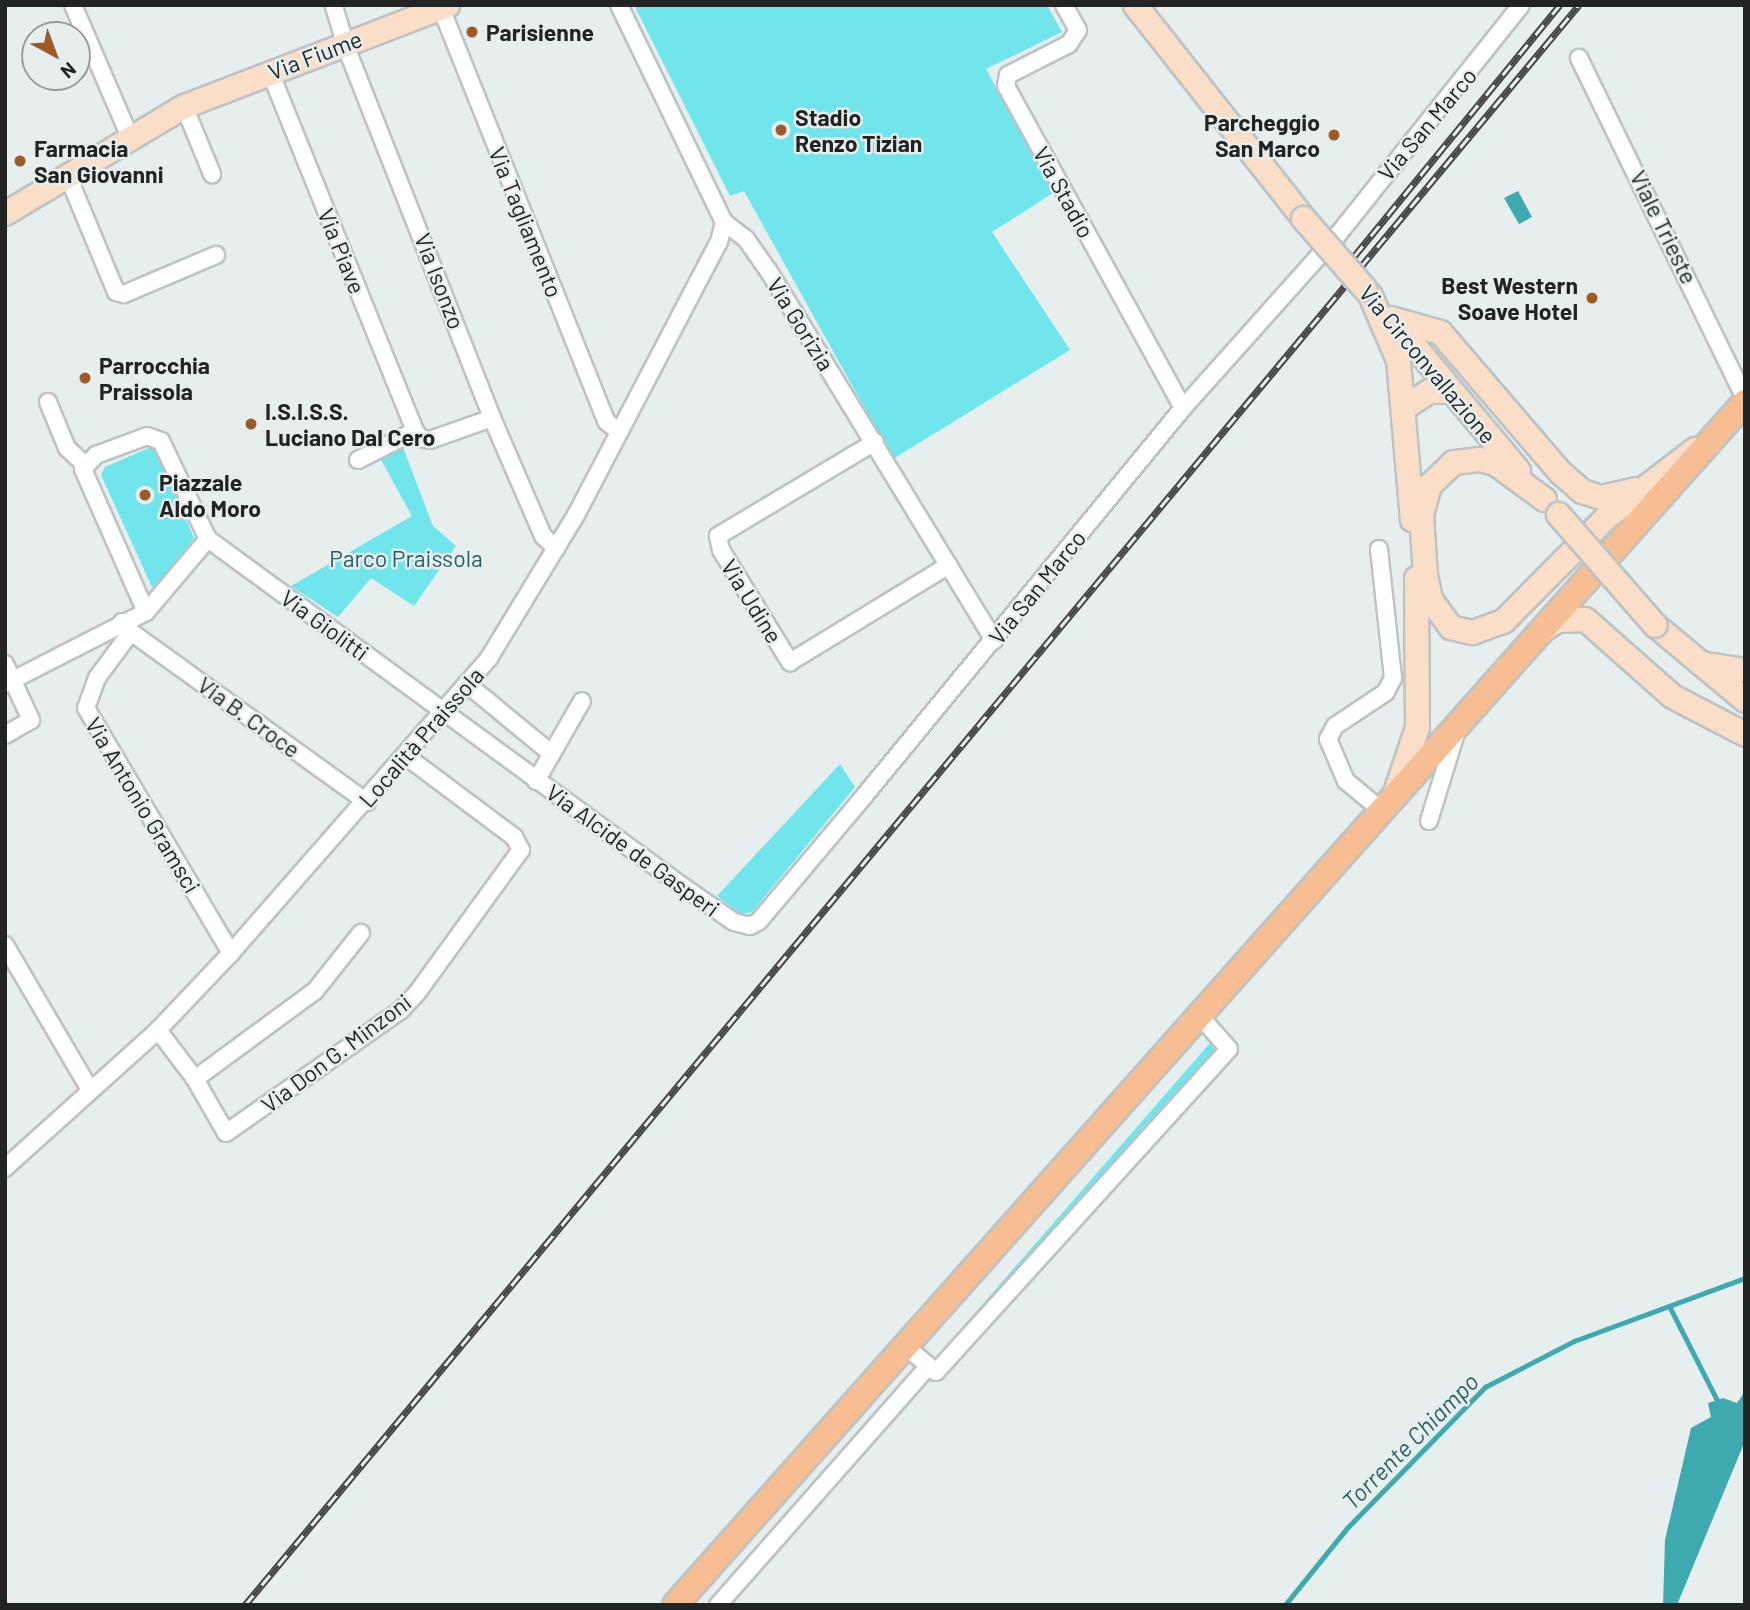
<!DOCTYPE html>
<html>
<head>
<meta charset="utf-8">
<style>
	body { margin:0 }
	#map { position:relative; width:1750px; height:1610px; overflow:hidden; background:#e7eeee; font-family:Barlow,sans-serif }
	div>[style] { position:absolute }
	.green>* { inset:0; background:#70e5ec }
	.water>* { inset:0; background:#3eaab0 }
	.stream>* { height:4.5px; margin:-2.25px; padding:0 2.25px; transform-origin:2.25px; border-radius:2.25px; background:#3eaab0 }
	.roads { filter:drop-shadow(2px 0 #bdc3c4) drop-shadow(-2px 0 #bdc3c4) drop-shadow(0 2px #bdc3c4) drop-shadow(0 -2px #bdc3c4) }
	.minor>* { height:16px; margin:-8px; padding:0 8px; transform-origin:8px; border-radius:8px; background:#fff }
	.secondary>* { height:23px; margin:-11.5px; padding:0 11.5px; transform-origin:11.5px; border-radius:11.5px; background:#fadec8 }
	.primary>* { height:24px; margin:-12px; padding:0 12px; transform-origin:12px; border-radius:12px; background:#f6be92 }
	.rail>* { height:7px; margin-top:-3.5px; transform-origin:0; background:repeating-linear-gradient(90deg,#e7eeee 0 13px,#444646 0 26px); box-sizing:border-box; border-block:2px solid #444646 }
	.bridges { filter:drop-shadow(2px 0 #bdc3c4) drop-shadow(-2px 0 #bdc3c4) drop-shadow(0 2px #bdc3c4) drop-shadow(0 -2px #bdc3c4) }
	.secondary-bridge>* { height:23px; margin:-11.5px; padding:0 11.5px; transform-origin:11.5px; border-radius:11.5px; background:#fadec8 }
	.dots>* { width:19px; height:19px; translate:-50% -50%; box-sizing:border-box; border:4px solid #e7eeee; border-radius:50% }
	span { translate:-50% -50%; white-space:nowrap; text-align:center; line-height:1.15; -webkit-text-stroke:5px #e7eeee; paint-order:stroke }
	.poi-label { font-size:23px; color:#222424; font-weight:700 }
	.left { translate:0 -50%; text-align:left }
	.right { translate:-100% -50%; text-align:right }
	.street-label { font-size:23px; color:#222424 }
	.park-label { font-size:23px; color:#255f63 }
	.water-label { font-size:24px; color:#276165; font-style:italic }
	.frame { position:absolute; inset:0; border:7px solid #222424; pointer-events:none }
	.north { position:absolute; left:21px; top:21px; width:70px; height:70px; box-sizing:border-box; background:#e7eeee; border:2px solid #989d9d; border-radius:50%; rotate:139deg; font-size:19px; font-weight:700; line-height:28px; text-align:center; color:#222424 }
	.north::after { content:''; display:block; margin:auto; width:24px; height:32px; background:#9b5a26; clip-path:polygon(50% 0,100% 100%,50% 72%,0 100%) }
</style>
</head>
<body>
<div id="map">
	<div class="green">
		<div style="clip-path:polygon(634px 5px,1047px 5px,1062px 32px,986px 69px,1053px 193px,992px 232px,1070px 350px,893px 459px,744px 191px,730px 196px)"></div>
		<div style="clip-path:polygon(402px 445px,433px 526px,456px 546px,414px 606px,371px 578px,338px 617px,291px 586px,412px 516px,380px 458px)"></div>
		<div style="clip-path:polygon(151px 447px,157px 450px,194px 538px,158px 586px,152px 587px,101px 475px,105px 467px)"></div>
		<div style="clip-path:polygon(840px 764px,855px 787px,752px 912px,741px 914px,717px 896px)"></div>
		<div style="clip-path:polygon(1217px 1035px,1229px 1049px,936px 1372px,928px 1367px)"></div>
	</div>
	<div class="water">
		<div style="clip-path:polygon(1518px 191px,1532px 217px,1519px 224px,1504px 198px)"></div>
		<div style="clip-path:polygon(1745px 1391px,1745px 1441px,1677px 1605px,1663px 1605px,1665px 1540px,1691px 1428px,1711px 1417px,1708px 1403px,1723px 1398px,1737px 1403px)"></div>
	</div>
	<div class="stream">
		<div style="left:1670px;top:1307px;width:108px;rotate:63deg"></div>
		<div style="left:1285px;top:1605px;width:100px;rotate:-51.1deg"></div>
		<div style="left:1348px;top:1527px;width:196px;rotate:-45.6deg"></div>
		<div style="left:1485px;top:1387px;width:100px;rotate:-27.3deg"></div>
		<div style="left:1574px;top:1341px;width:182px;rotate:-20.2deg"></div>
	</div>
	<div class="roads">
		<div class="minor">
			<div style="left:73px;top:5px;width:142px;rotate:66.7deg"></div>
			<div style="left:619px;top:5px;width:241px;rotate:64.2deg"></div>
			<div style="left:724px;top:222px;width:28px;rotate:38deg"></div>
			<div style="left:746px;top:239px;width:38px;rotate:55deg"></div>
			<div style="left:768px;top:270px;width:434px;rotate:58.6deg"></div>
			<div style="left:1064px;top:5px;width:29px;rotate:61deg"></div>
			<div style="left:1078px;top:30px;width:17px;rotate:123deg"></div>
			<div style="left:1069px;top:44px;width:68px;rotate:153.1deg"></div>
			<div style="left:1008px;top:75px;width:11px;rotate:100deg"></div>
			<div style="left:1006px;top:86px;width:367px;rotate:61.2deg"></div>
			<div style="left:334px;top:7px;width:47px;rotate:72.7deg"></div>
			<div style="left:348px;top:52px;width:393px;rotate:68.5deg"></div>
			<div style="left:492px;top:418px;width:129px;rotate:66.6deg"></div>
			<div style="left:543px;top:536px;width:18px;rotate:43deg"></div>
			<div style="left:441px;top:8px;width:445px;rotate:68.2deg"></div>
			<div style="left:606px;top:421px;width:16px;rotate:40deg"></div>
			<div style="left:1579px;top:58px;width:378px;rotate:64deg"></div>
			<div style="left:270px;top:72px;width:387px;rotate:68deg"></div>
			<div style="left:415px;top:431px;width:9px;rotate:54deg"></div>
			<div style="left:420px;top:438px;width:10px;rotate:11deg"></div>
			<div style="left:430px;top:440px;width:66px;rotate:-19.5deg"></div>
			<div style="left:184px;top:106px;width:74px;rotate:67.6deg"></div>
			<div style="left:67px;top:174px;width:128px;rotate:67.4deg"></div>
			<div style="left:116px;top:292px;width:8px;rotate:14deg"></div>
			<div style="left:124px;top:294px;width:100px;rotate:-23deg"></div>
			<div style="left:1332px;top:242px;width:303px;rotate:-51.4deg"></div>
			<div style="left:48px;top:402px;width:50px;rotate:67.6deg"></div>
			<div style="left:67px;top:448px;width:25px;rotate:43deg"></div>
			<div style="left:875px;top:442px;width:183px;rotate:149.1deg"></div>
			<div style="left:718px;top:536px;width:14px;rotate:78deg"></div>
			<div style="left:721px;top:550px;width:132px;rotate:58.4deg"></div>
			<div style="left:790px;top:662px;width:186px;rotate:-31.4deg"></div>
			<div style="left:358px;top:460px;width:64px;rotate:-27deg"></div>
			<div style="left:1379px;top:549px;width:130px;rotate:83.8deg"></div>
			<div style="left:1393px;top:678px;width:16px;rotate:117deg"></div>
			<div style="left:1386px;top:692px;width:61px;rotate:146.3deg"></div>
			<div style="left:1335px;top:726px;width:15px;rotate:118deg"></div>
			<div style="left:1328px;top:739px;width:46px;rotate:66.8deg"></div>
			<div style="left:1346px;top:781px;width:45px;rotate:39.6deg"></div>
			<div style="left:146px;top:612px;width:156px;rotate:-113.8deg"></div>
			<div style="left:83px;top:469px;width:19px;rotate:-47deg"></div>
			<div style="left:96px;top:455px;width:54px;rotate:-20.4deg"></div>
			<div style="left:147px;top:436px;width:15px;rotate:20deg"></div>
			<div style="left:161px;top:441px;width:109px;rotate:64.4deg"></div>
			<div style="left:208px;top:539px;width:582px;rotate:36.2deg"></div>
			<div style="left:678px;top:883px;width:68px;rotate:34.9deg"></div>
			<div style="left:734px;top:922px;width:16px;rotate:14deg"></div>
			<div style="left:750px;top:926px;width:10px;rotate:-29deg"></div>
			<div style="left:759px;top:921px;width:165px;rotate:-49.9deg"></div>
			<div style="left:865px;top:795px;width:501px;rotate:-50.59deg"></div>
			<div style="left:1183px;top:408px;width:204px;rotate:-48.2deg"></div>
			<div style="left:122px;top:622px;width:13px;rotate:48deg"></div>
			<div style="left:131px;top:632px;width:57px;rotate:126.5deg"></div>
			<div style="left:97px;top:678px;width:32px;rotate:110deg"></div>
			<div style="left:86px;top:708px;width:285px;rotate:59.4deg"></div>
			<div style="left:131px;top:632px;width:291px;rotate:35.8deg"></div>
			<div style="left:5px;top:664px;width:62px;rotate:65.1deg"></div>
			<div style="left:31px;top:720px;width:30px;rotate:150deg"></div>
			<div style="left:5px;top:684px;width:158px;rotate:-27.1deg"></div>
			<div style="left:146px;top:612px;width:96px;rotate:-49.7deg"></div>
			<div style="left:467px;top:684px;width:110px;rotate:39.5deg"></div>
			<div style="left:536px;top:781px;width:92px;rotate:-60.1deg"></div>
			<div style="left:1429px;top:821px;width:95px;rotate:-72.9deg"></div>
			<div style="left:5px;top:945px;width:168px;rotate:59.6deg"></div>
			<div style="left:158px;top:1030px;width:61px;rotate:52.9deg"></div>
			<div style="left:195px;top:1079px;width:62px;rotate:60.1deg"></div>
			<div style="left:226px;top:1133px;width:214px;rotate:-35.1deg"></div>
			<div style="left:401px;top:1010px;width:23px;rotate:-47deg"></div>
			<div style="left:417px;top:993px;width:177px;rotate:-54deg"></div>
			<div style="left:521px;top:850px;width:15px;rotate:-118deg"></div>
			<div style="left:514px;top:837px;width:134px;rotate:-143.2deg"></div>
			<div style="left:195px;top:1079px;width:149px;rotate:-36.3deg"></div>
			<div style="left:315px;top:991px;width:74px;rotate:-51.6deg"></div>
			<div style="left:5px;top:1168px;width:206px;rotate:-42deg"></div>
			<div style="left:158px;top:1030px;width:106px;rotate:-46.5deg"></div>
			<div style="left:231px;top:953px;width:392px;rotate:-48.8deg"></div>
			<div style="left:489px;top:658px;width:167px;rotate:-58.7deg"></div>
			<div style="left:576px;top:515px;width:308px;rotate:-62.4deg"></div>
			<div style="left:719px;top:242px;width:21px;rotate:-76deg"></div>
			<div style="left:905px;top:1346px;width:40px;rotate:40deg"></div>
			<div style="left:936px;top:1372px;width:436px;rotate:-47.8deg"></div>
			<div style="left:1229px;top:1049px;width:44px;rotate:-131.3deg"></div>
			<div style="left:718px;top:1605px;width:317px;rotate:-48.6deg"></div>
		</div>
		<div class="secondary">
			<div style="left:1135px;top:5px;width:271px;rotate:51.7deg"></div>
			<div style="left:5px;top:213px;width:209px;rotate:-30.9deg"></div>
			<div style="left:184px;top:106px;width:282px;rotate:-21deg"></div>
			<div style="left:1370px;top:295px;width:71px;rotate:66.7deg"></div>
			<div style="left:1398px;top:360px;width:160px;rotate:85deg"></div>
			<div style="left:1391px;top:318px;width:51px;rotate:15.9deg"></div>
			<div style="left:1440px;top:332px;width:184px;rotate:49.4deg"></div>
			<div style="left:1560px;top:472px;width:29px;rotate:41deg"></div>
			<div style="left:1582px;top:491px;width:20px;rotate:18deg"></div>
			<div style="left:1601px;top:497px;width:35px;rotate:-13deg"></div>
			<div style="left:1392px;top:319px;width:197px;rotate:50.2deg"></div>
			<div style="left:1404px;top:407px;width:30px;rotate:-33deg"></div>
			<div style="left:1429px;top:391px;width:19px"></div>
			<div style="left:1544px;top:499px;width:61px;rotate:-143.7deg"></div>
			<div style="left:1495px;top:463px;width:16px;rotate:-166deg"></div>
			<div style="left:1479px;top:459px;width:26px;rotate:173deg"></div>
			<div style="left:1453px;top:462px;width:33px;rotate:136deg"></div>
			<div style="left:1429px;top:485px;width:31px;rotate:105deg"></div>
			<div style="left:1421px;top:515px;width:60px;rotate:86.2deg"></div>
			<div style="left:1425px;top:575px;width:25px;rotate:78deg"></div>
			<div style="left:1430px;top:599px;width:34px;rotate:54deg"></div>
			<div style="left:1450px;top:627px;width:23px;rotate:13deg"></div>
			<div style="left:1472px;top:632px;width:33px;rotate:-20deg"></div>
			<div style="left:1503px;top:621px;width:146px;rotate:-45.3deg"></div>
			<div style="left:1606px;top:517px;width:112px;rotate:-37.4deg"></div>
			<div style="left:1655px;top:625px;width:117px;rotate:39.8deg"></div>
			<div style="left:1543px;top:629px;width:17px;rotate:-33deg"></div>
			<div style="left:1557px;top:620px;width:28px;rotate:-2deg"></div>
			<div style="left:1585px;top:619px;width:116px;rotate:41.5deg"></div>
			<div style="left:1672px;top:696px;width:82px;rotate:27.5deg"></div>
			<div style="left:1700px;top:663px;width:46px;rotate:8.8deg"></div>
			<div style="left:1394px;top:795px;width:72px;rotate:-71.3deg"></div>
			<div style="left:1417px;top:727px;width:149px;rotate:-90.4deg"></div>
		</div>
		<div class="primary">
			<div style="left:675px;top:1605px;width:1610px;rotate:-48.35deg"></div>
		</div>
	</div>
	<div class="rail">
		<div style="left:1338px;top:276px;width:350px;rotate:-50.7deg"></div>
		<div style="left:245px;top:1605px;width:2083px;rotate:-50.18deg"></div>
	</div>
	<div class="bridges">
		<div class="secondary-bridge">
			<div style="left:1303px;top:218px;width:93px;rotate:48.9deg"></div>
			<div style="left:1558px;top:514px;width:147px;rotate:48.9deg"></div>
		</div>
	</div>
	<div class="dots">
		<div style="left:472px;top:32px;background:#9b5a26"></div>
		<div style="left:781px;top:130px;background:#9b5a26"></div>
		<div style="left:1334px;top:135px;background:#9b5a26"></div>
		<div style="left:20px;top:161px;background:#9b5a26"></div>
		<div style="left:1592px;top:298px;background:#9b5a26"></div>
		<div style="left:85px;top:378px;background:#9b5a26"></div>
		<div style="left:251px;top:424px;background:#9b5a26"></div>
		<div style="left:145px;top:495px;background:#9b5a26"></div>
	</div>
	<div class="poi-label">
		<span class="left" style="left:486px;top:32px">Parisienne</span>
		<span class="left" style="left:795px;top:130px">Stadio<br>Renzo Tizian</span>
		<span class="right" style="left:1320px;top:135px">Parcheggio<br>San Marco</span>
		<span class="left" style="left:34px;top:161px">Farmacia<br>San Giovanni</span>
		<span class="right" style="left:1578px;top:298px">Best Western<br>Soave Hotel</span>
		<span class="left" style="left:99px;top:378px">Parrocchia<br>Praissola</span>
		<span class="left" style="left:265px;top:424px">I.S.I.S.S.<br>Luciano Dal Cero</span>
		<span class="left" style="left:159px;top:495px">Piazzale<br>Aldo Moro</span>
	</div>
	<div class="street-label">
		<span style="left:315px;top:55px;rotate:-21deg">Via Fiume</span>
		<span style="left:1427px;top:124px;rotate:-50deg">Via San Marco</span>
		<span style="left:1064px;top:192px;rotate:61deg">Via Stadio</span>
		<span style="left:526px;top:222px;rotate:68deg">Via Tagliamento</span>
		<span style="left:1664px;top:227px;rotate:64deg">Viale Trieste</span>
		<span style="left:342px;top:251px;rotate:68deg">Via Piave</span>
		<span style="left:440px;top:281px;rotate:69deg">Via Isonzo</span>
		<span style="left:801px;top:324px;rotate:58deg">Via Gorizia</span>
		<span style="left:1428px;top:364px;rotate:50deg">Via Circonvallazione</span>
		<span style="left:1037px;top:587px;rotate:-51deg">Via San Marco</span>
		<span style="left:752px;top:601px;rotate:58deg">Via Udine</span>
		<span style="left:325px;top:625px;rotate:36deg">Via Giolitti</span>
		<span style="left:249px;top:717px;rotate:36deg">Via B. Croce</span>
		<span style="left:421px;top:737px;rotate:-49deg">Località Praissola</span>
		<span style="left:143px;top:805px;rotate:59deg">Via Antonio Gramsci</span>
		<span style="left:633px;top:850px;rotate:36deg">Via Alcide de Gasperi</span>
		<span style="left:336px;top:1053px;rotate:-37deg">Via Don G. Minzoni</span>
	</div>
	<div class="park-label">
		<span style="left:406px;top:558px">Parco Praissola</span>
	</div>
	<div class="water-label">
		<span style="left:1410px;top:1441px;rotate:-45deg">Torrente Chiampo</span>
	</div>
	<div class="frame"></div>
	<div class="north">N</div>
</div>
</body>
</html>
